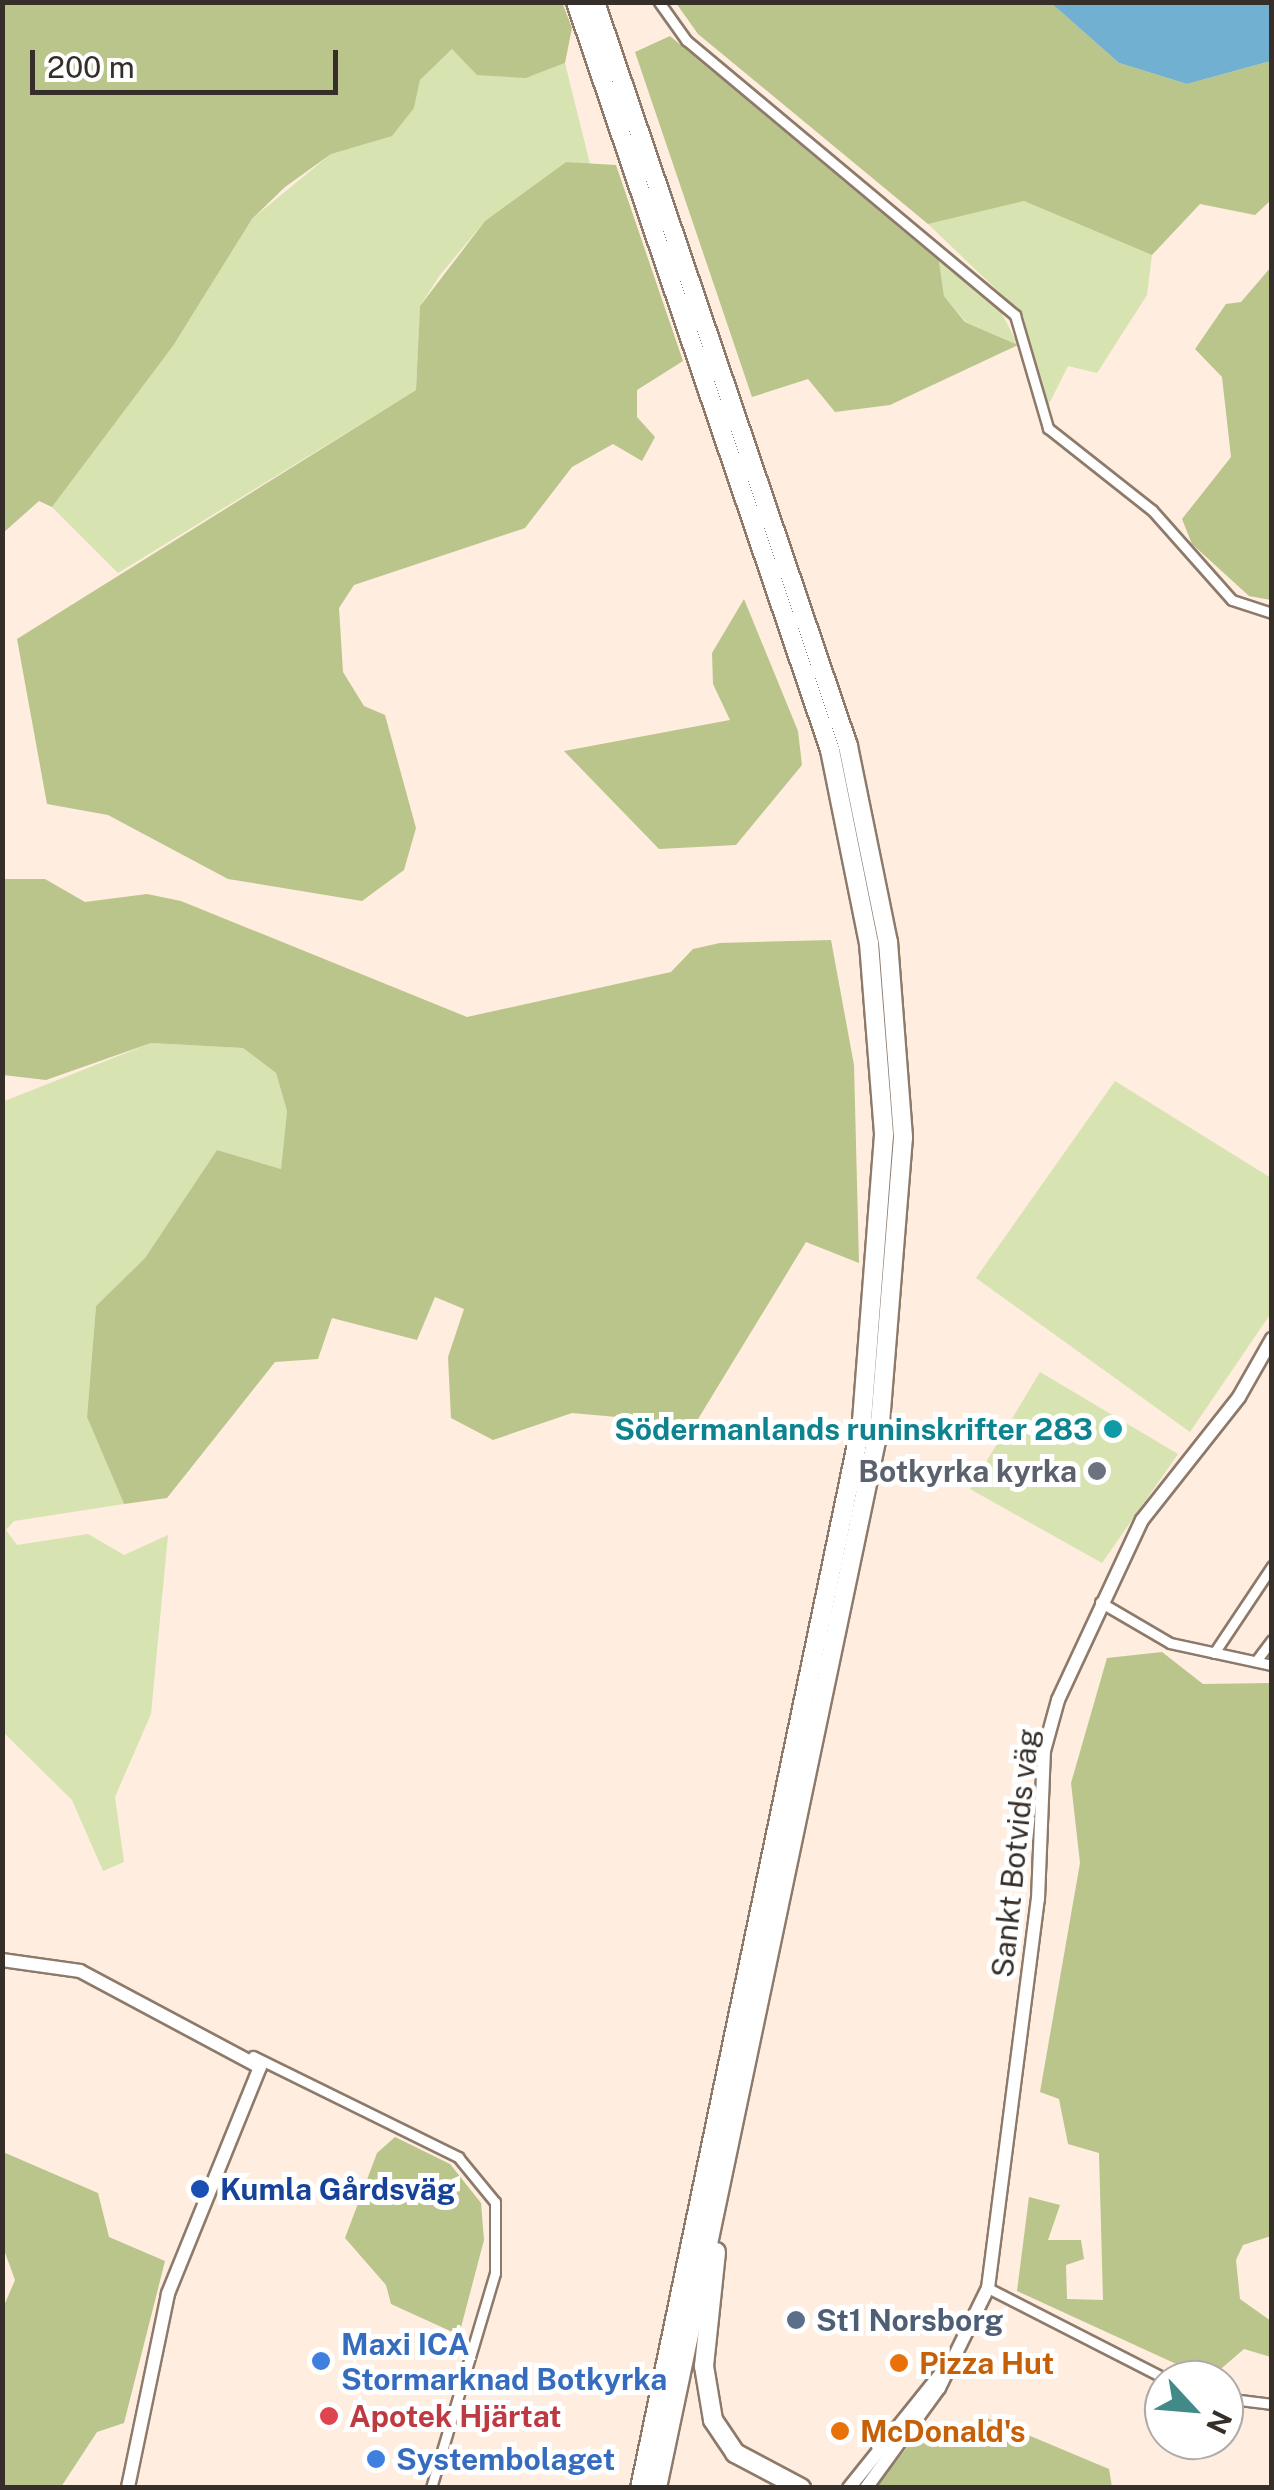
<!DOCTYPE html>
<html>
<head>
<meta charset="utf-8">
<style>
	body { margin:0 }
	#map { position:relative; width:1274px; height:2490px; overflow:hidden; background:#ffeddf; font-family:"Public Sans",sans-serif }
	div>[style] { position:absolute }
	.green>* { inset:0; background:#d7e3b1 }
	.forest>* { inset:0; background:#b9c58a }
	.water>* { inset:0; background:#71b0d1 }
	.roads { filter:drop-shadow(2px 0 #8d7a6a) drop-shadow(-2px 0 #8d7a6a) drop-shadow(0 2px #8d7a6a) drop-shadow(0 -2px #8d7a6a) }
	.street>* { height:9px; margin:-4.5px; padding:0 4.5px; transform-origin:4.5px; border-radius:4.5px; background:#fff }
	.secondary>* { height:12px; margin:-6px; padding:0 6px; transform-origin:6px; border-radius:6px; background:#fff }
	.highway>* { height:18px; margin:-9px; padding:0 9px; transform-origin:9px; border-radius:9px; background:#fff }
	.dots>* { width:28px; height:28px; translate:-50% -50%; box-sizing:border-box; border:5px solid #fff; border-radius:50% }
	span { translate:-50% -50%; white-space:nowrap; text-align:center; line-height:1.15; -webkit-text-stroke:10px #fff; paint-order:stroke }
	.culture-label { font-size:30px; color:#0d838f; font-weight:700 }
	.right { translate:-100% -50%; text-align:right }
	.worship-label { font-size:30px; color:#5b616d; font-weight:700 }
	.street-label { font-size:30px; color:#362e28 }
	.transit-label { font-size:30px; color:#164399; font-weight:700 }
	.left { translate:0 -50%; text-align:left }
	.service-label { font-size:30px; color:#4e5e75; font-weight:700 }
	.shop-label { font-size:30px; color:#366cbe; font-weight:700 }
	.food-label { font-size:30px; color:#c56008; font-weight:700 }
	.health-label { font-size:30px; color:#be3a42; font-weight:700 }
	.frame { position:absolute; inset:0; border:5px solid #362e28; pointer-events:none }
	.north { position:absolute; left:1144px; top:2360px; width:100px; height:100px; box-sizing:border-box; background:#fff; border:2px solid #afaba9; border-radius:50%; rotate:116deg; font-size:28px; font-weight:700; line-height:40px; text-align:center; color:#362e28 }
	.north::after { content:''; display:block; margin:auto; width:35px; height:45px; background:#428a88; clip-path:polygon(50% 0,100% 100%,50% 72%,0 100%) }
	.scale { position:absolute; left:30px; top:50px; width:308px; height:45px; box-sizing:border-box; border:5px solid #362e28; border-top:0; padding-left:12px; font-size:30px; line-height:35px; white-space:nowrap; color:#362e28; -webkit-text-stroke:8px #fff; paint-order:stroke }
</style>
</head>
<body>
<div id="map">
	<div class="green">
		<div style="clip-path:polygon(452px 49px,526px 78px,565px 63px,590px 164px,566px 162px,485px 221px,440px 275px,420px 306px,416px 390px,118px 573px,52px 507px,173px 346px,252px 219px,331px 154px,414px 108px,420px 80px)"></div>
		<div style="clip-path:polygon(1024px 201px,1152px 255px,1147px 295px,1097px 373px,1068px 366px,1046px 410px,1023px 315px,928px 224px)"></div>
		<div style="clip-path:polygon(939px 261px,997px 304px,1018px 345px,966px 322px,944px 296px)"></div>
		<div style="clip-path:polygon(151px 1043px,243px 1048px,276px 1073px,287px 1111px,281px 1169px,217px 1150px,145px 1258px,96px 1306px,87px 1417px,124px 1504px,14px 1521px,6px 1530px,17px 1545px,88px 1534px,124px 1555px,168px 1535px,151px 1714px,115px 1797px,124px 1862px,103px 1871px,72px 1800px,3px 1732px,2px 1102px)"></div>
		<div style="clip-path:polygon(1115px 1081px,1271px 1178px,1271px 1313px,1190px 1432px,976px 1278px)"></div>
		<div style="clip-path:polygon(1040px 1372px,1178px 1454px,1102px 1563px,970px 1489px)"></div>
	</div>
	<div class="forest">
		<div style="clip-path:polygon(3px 2px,562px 2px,572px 28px,565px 63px,526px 78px,477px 75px,452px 49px,420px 80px,414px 108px,392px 136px,331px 154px,285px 187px,252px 219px,173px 346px,52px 507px,39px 501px,3px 533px)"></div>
		<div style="clip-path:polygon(676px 3px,1051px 3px,1119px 63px,1187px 84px,1271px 61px,1271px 200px,1255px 215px,1200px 204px,1152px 255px,1024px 201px,928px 224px,698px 34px)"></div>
		<div style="clip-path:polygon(670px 36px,939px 261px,944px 296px,965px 322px,1018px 345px,890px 405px,835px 412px,808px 379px,752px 397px,635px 52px)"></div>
		<div style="clip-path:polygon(566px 162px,616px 165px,683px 361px,637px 390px,637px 417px,655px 437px,642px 461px,613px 444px,572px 467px,525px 528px,354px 585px,339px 608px,343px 672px,364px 706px,385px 715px,416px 828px,404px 870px,362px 901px,228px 879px,108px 815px,47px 804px,17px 639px,416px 390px,420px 306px,485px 221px)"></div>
		<div style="clip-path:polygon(1271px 267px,1271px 600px,1249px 596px,1192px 544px,1182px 519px,1231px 457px,1222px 377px,1195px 349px,1226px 304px,1241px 302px)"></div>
		<div style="clip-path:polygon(744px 599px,798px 731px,802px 765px,736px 845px,659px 849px,564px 751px,730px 720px,713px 684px,712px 653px)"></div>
		<div style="clip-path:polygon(3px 879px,45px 879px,85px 902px,147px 894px,181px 901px,467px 1017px,671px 972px,693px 949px,720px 943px,831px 940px,854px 1065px,859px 1263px,806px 1242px,695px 1424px,572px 1413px,493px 1440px,451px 1418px,448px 1357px,464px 1309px,435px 1297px,417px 1340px,332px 1318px,318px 1359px,275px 1362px,167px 1498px,124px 1504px,87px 1417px,96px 1306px,145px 1258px,217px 1150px,281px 1169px,287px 1111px,276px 1073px,243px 1048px,151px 1043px,46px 1080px,3px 1075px)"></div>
		<div style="clip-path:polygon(1162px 1652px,1203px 1684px,1271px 1683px,1271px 2236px,1243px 2245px,1236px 2260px,1240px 2299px,1271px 2321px,1271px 2357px,1244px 2349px,1209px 2379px,1017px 2291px,1029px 2197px,1060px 2205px,1048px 2240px,1081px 2240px,1084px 2259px,1066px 2265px,1067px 2299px,1103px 2300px,1099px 2153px,1068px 2144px,1059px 2099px,1040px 2092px,1080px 1863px,1071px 1783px,1107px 1658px)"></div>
		<div style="clip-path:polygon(395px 2137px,450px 2164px,481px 2203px,484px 2240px,459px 2335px,391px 2304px,386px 2285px,345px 2238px,377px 2153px)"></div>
		<div style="clip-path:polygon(3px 2152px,98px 2193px,109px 2237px,165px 2261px,124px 2423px,97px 2432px,61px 2487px,3px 2487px,3px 2308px,15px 2280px,3px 2247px)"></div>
		<div style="clip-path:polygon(987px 2418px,1109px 2469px,1112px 2487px,876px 2487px,927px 2422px,965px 2444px)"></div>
	</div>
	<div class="water">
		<div style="clip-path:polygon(1051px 3px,1271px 3px,1271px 61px,1187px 84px,1119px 63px)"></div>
	</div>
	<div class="roads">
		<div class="street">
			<div style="left:659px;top:2px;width:47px;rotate:54.6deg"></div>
			<div style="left:686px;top:40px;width:429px;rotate:39.9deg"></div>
			<div style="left:1015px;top:315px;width:118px;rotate:73.7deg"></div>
			<div style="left:1048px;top:428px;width:132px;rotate:38.3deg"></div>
			<div style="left:1152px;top:510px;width:120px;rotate:48.4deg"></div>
			<div style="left:1232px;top:600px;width:42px;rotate:18deg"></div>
			<div style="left:1100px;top:1602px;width:81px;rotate:30.4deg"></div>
			<div style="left:1170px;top:1643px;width:104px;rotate:12.2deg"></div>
			<div style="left:1214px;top:1653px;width:105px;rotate:-56.3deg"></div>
			<div style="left:1256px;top:1661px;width:26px;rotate:-53deg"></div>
			<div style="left:253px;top:2056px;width:229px;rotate:26.2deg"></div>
			<div style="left:458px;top:2157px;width:58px;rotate:50.6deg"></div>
			<div style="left:495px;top:2202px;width:71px;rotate:90deg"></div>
			<div style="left:495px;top:2273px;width:224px;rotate:106.6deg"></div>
			<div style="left:988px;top:2288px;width:202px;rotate:27.1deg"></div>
			<div style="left:1224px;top:2398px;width:48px;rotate:7.1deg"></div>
		</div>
		<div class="secondary">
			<div style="left:2px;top:1960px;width:79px;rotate:8deg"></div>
			<div style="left:80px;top:1971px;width:204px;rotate:28.1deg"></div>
			<div style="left:260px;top:2067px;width:245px;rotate:112.1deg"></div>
			<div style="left:168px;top:2294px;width:198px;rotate:101.7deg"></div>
			<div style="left:849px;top:2488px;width:150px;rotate:-51.2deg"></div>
			<div style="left:866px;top:2488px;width:124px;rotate:-53.9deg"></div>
			<div style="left:939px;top:2388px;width:111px;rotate:-63.9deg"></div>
			<div style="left:988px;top:2288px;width:392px;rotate:-82.7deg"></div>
			<div style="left:1038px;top:1899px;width:148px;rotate:-87.7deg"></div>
			<div style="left:1044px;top:1751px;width:53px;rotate:-74.6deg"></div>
			<div style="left:1058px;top:1700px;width:199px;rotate:-65deg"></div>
			<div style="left:1142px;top:1520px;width:157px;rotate:-51.7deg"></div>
			<div style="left:1239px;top:1397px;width:67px;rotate:-60.4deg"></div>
		</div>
		<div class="highway">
			<div style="left:576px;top:2px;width:790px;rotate:71.24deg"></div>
			<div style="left:830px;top:750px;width:197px;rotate:78.6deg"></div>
			<div style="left:869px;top:943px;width:193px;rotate:85.5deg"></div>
			<div style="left:884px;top:1135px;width:286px;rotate:94.4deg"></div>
			<div style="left:862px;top:1420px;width:1091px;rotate:101.74deg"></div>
			<div style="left:595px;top:2px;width:786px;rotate:71.22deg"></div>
			<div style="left:848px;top:746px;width:200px;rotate:78.5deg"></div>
			<div style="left:888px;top:942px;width:196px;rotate:85.6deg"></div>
			<div style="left:903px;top:1137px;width:286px;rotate:94.6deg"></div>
			<div style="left:880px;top:1422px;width:1089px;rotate:101.82deg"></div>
			<div style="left:716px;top:2252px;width:115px;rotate:96deg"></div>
			<div style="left:704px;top:2366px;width:55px;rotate:80.5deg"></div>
			<div style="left:713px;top:2420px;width:40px;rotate:56deg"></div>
			<div style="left:735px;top:2453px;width:75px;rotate:27.9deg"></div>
		</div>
	</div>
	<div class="dots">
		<div style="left:1113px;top:1429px;background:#0f9aa8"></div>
		<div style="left:1097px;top:1471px;background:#6b7280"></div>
		<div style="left:200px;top:2189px;background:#1a4fb4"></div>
		<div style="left:796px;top:2320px;background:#5c6f8a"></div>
		<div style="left:321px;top:2361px;background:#3f7fe0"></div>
		<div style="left:899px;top:2363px;background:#e8710a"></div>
		<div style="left:329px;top:2416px;background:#e0444e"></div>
		<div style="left:840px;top:2431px;background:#e8710a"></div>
		<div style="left:376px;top:2459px;background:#3f7fe0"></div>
	</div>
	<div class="culture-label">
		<span class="right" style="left:1093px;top:1429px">Södermanlands runinskrifter 283</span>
	</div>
	<div class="worship-label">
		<span class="right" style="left:1077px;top:1471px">Botkyrka kyrka</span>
	</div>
	<div class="street-label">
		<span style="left:1015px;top:1853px;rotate:-84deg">Sankt Botvids väg</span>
	</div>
	<div class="transit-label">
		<span class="left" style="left:220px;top:2189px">Kumla Gårdsväg</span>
	</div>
	<div class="service-label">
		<span class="left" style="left:816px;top:2320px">St1 Norsborg</span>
	</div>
	<div class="shop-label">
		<span class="left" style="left:341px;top:2361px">Maxi ICA<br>Stormarknad Botkyrka</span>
		<span class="left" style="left:396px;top:2459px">Systembolaget</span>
	</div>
	<div class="food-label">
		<span class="left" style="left:919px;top:2363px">Pizza Hut</span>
		<span class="left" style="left:860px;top:2431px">McDonald's</span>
	</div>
	<div class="health-label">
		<span class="left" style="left:349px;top:2416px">Apotek Hjärtat</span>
	</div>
	<div class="frame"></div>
	<div class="north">N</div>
	<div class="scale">200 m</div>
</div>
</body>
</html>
